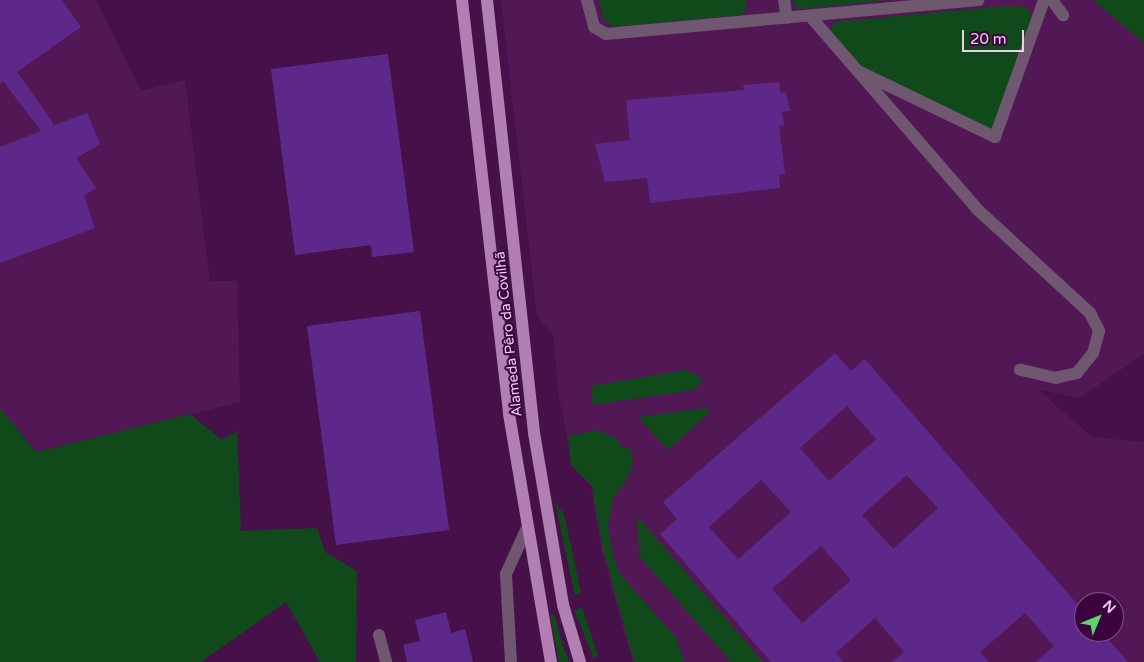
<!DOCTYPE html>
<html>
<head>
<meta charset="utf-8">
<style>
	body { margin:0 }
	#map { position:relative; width:1144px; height:662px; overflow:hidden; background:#461149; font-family:"Varela Round",sans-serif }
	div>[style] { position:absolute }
	.built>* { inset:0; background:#521855 }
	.green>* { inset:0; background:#104a1a }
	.building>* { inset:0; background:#5e288a }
	.minor>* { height:12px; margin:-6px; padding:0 6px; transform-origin:6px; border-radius:6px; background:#6f5770 }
	.major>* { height:12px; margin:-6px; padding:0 6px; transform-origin:6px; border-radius:6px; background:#b17fb2 }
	span { translate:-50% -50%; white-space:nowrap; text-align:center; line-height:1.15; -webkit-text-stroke:4px #3b043e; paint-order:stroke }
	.street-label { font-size:14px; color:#edceed }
	.north { position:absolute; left:1074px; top:592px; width:50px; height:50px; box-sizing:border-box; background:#3b043e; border:1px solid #825584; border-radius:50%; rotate:45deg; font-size:14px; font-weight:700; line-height:20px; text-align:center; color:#edceed }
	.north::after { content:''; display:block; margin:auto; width:18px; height:22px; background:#5dd56c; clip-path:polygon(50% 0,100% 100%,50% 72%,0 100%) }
	.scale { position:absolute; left:962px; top:30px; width:62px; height:22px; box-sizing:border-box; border:2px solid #edceed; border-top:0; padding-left:6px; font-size:15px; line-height:18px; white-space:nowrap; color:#edceed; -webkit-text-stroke:4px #3b043e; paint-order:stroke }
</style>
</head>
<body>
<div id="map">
	<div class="built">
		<div style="clip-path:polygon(0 0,96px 0,141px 91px,185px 80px,210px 281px,237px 281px,240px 402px,36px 452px,0 408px)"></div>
		<div style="clip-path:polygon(evenodd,501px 0,1144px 0,1144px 354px,1079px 398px,1037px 389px,1092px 437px,1144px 442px,1144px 662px,633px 662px,602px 552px,591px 486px,572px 466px,558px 390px,553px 334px,537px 316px,501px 0,1084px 602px,1114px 602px,1114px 632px,1084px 632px,1084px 602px)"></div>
	</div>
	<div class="green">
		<div style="clip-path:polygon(599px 0,746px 0,746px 11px,741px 15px,613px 27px,603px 19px)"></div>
		<div style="clip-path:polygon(791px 0,890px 0,798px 9px)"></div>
		<div style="clip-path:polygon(1093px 0,1144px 0,1144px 43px)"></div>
		<div style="clip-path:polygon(1005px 6px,1026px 7px,1034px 19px,995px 127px,990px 130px,860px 65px,830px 33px,834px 22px)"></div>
		<div style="clip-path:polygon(685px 370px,700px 377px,702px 382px,694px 390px,593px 405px,591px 386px)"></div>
		<div style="clip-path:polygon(0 408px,36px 452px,190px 414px,222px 440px,237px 431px,241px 531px,317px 528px,325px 552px,357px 571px,356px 662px,320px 662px,286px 602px,201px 662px,0 662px)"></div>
		<div style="clip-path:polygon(706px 408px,709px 413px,668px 450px,638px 417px)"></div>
		<div style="clip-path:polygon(598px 430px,614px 437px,624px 449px,630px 447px,633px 459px,631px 472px,613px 499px,608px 524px,613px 556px,620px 574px,676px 638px,684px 662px,634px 662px,602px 545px,592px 486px,571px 465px,568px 436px)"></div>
		<div style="clip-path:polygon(555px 502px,564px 514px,581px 592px,575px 596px)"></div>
		<div style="clip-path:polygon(637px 516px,763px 662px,731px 662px,652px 571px,639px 556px)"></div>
		<div style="clip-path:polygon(582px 608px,598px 655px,594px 659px,574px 610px)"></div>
		<div style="clip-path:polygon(554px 614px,563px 646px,569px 662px,559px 662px,550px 615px)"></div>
	</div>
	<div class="building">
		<div style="clip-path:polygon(0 0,62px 0,81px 27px,17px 72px,54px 124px,52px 126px,87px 113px,100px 144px,76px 158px,96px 188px,84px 196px,95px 228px,0 263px,0 147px,41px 131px,3px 81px,0 84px)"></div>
		<div style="clip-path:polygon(388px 54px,414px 252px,372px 257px,371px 245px,295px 255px,271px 69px)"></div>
		<div style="clip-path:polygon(779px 82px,780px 93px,786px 92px,790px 111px,782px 112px,784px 125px,779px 126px,785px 174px,779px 175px,780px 188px,650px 203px,647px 178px,605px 182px,595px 144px,630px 140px,626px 100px,744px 90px,743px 85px)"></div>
		<div style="clip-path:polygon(420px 311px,449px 530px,336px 545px,307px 326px)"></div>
		<div style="clip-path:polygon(evenodd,835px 353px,851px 371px,865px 359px,1084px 612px,1084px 632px,1102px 632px,1128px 662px,1036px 662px,1054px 646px,1025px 613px,980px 652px,989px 662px,892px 662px,904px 652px,875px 618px,836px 653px,843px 662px,771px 662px,660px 534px,677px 519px,663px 502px,835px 353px,847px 406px,876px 439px,829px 481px,800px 448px,847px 406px,835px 353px,907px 475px,938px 508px,893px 549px,862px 515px,907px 475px,835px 353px,761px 480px,791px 512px,738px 559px,709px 527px,761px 480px,835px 353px,821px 546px,851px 580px,802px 623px,772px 589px,821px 546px)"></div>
		<div style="clip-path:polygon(446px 612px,451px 633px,465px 629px,473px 662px,407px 662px,403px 645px,420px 641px,415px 620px)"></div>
	</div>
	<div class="minor">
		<div style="left:587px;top:0;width:28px;rotate:75deg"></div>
		<div style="left:594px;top:27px;width:14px;rotate:30deg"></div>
		<div style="left:606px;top:34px;width:374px;rotate:-5.2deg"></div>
		<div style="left:784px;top:0;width:18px;rotate:81deg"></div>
		<div style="left:1052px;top:0;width:19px;rotate:54deg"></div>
		<div style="left:810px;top:16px;width:255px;rotate:49.1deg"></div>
		<div style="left:977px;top:209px;width:154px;rotate:42.6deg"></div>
		<div style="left:1090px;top:313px;width:20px;rotate:63deg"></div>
		<div style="left:1099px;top:331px;width:23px;rotate:105deg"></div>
		<div style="left:1093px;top:353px;width:26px;rotate:129deg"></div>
		<div style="left:1077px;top:373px;width:22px;rotate:167deg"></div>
		<div style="left:1056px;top:378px;width:37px;rotate:-167deg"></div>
		<div style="left:860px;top:72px;width:150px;rotate:25.7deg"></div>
		<div style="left:995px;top:137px;width:145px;rotate:-70.3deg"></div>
		<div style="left:379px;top:635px;width:28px;rotate:75deg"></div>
		<div style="left:511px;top:662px;width:88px;rotate:-93.3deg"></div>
		<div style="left:506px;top:574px;width:48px;rotate:-65.6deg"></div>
	</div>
	<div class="major">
		<div style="left:462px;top:0;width:417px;rotate:83.5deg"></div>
		<div style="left:509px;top:414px;width:252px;rotate:80.4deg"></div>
		<div style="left:487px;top:0;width:436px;rotate:83.8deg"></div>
		<div style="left:534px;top:433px;width:174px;rotate:80.4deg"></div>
		<div style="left:563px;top:605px;width:59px;rotate:73.4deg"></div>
	</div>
	<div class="street-label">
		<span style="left:509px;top:334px;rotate:-96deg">Alameda Pêro da Covilhã</span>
	</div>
	<div class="north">N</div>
	<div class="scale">20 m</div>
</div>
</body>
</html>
